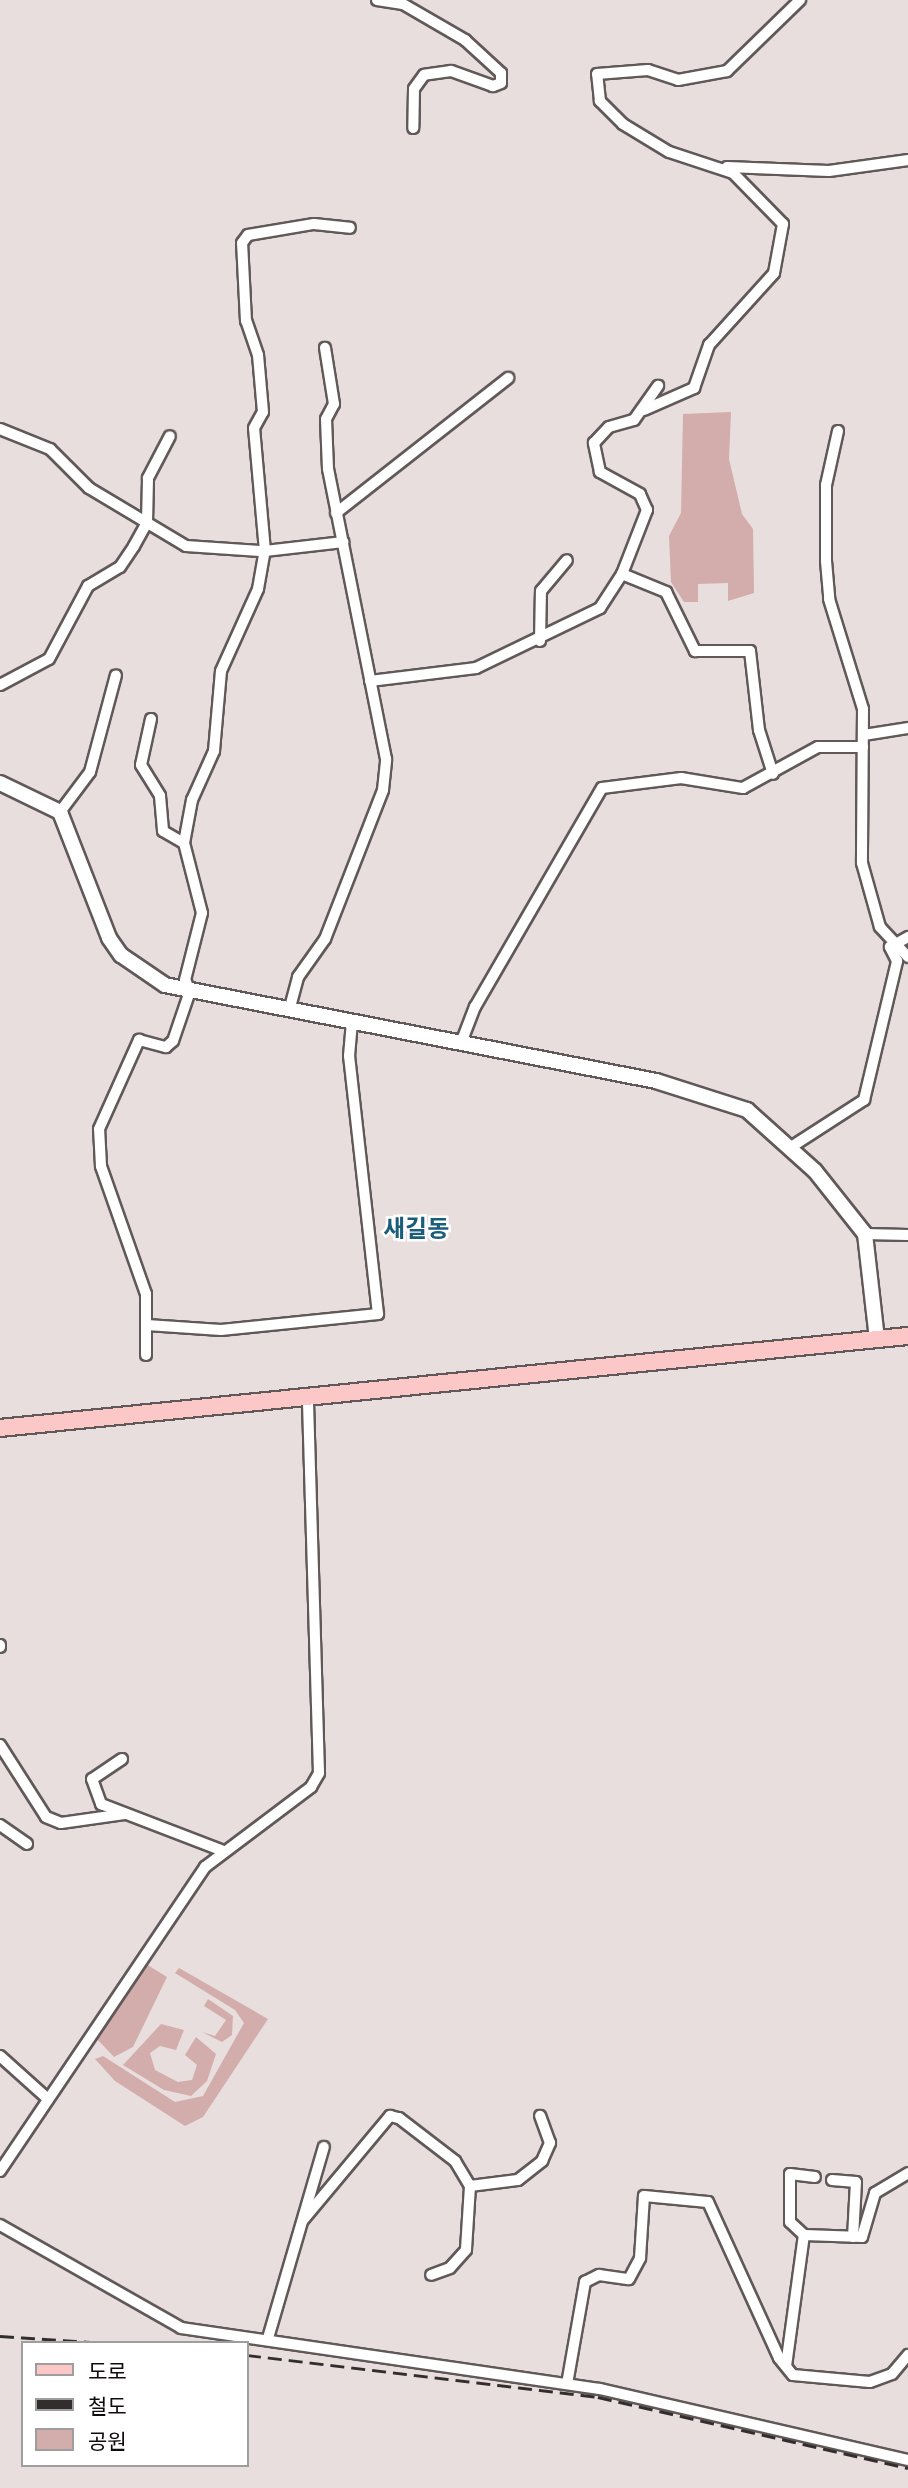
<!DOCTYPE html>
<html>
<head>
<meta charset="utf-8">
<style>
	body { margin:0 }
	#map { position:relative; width:908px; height:2488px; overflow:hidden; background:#e8dede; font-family:Helvetica,"Noto Sans KR",sans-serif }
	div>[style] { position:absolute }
	.green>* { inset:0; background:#d3adab }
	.roads { filter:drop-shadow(2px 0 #615959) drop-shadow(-2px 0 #615959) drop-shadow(0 2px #615959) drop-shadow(0 -2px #615959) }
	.street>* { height:10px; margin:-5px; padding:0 5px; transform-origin:5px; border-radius:5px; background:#fff }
	.secondary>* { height:14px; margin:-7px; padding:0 7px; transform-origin:7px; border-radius:7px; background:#fff }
	.primary>* { height:16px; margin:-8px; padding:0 8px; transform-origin:8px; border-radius:8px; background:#fbc8c7 }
	.rail>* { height:2.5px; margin-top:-1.25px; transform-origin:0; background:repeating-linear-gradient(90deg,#332e2e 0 14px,transparent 0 21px) }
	span { translate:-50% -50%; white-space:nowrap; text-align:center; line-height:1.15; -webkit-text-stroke:5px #fff; paint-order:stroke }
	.quarter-label { font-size:24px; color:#195d7a; font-weight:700 }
	.legend { position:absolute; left:21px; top:2341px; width:228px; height:126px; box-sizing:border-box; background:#fff; border:2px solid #9f9e9e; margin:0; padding:9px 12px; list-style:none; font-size:21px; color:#100c0c }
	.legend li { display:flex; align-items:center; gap:14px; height:35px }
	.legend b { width:35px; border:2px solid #9f9e9e }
</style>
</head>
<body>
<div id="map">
	<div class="green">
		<div style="clip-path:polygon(731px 412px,729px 459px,742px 514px,753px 529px,754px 593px,728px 601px,728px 583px,698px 584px,698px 602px,684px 602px,671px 582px,669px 536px,681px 513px,683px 414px)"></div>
		<div style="clip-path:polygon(146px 1964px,167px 1977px,133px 2047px,114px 2057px,97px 2039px)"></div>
		<div style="clip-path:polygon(179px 1968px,268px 2019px,203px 2117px,185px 2126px,115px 2081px,95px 2059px,103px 2056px,175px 2102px,203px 2096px,244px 2023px,235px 2010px,175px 1973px)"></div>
		<div style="clip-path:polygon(208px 1999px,233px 2016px,232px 2035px,222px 2042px,202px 2032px,215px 2036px,226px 2020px,204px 2006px)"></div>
		<div style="clip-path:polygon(161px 2024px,184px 2030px,176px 2050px,160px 2046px,150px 2053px,155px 2070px,178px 2082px,192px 2080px,197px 2065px,185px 2055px,196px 2037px,216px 2054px,207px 2081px,191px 2096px,164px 2090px,123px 2065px)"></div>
	</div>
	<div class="roads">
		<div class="street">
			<div style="left:377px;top:0;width:26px;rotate:9deg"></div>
			<div style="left:403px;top:4px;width:72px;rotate:30.1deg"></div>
			<div style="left:465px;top:40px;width:49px;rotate:42.5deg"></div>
			<div style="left:501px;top:73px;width:10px;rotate:90deg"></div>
			<div style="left:501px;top:83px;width:9px;rotate:159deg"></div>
			<div style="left:493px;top:86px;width:45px;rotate:-160.3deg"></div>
			<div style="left:451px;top:71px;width:27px;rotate:172deg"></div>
			<div style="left:424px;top:75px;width:17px;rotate:126deg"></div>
			<div style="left:414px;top:89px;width:39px;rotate:91deg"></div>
			<div style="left:727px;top:167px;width:102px;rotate:2.2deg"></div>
			<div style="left:829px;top:171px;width:80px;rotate:-7.9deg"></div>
			<div style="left:644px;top:410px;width:55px;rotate:-23.7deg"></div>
			<div style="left:694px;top:388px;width:46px;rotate:-70.8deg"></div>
			<div style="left:709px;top:345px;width:97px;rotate:-47.9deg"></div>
			<div style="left:774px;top:273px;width:50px;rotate:-79.6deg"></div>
			<div style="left:783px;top:224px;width:71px;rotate:-134.4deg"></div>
			<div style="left:733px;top:173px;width:67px;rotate:-161.8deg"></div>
			<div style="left:669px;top:152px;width:54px;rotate:-148.7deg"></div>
			<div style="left:623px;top:124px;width:33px;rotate:-135deg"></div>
			<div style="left:600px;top:101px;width:27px;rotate:-96deg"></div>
			<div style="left:597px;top:74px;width:51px;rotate:-4.5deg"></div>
			<div style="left:648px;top:70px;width:32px;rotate:18deg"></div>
			<div style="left:678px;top:80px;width:50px;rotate:-10.4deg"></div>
			<div style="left:727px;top:71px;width:102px;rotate:-44.2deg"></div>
			<div style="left:0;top:429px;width:54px;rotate:21.8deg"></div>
			<div style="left:50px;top:449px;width:55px;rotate:45deg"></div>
			<div style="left:89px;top:488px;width:113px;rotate:30.9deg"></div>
			<div style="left:186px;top:546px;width:74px;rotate:3.9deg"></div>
			<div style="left:838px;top:431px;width:55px;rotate:102.5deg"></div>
			<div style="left:826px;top:485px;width:76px;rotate:90deg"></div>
			<div style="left:826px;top:561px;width:38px;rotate:85deg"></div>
			<div style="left:829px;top:599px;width:115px;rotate:72.8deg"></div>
			<div style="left:863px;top:709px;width:154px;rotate:90.4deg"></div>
			<div style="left:862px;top:863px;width:66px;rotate:74.3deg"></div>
			<div style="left:880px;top:927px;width:41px;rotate:47deg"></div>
			<div style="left:336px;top:513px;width:219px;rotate:-38.1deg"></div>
			<div style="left:265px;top:551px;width:79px;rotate:-6.6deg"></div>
			<div style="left:622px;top:574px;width:48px;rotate:22.2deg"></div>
			<div style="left:666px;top:592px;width:66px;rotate:63.8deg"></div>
			<div style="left:695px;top:651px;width:55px"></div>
			<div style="left:750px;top:651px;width:80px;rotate:83.5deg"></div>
			<div style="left:759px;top:730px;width:46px;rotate:72.3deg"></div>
			<div style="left:540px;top:641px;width:50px;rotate:-88.9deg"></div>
			<div style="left:541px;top:591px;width:40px;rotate:-50deg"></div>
			<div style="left:370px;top:681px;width:107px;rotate:-7deg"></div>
			<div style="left:476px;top:668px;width:138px;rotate:-25.8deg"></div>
			<div style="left:600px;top:608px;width:40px;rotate:-57.1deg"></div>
			<div style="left:622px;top:574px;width:69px;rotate:-68.7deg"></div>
			<div style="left:647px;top:510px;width:17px;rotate:-114deg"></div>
			<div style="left:640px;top:494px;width:46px;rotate:-151.2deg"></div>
			<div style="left:600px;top:472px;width:30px;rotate:-102deg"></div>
			<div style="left:594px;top:443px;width:22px;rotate:-47deg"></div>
			<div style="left:609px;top:427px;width:26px;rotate:-16deg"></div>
			<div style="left:634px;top:420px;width:42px;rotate:-54.8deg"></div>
			<div style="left:0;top:685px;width:55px;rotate:-28deg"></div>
			<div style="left:49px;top:659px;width:83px;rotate:-61.9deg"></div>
			<div style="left:88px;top:586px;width:37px;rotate:-31deg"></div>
			<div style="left:120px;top:567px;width:25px;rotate:-56deg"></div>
			<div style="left:134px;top:546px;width:26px;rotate:-61deg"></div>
			<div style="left:147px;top:523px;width:45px;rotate:-88.7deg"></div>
			<div style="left:148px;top:478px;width:47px;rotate:-62.4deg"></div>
			<div style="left:151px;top:719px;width:47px;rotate:102.3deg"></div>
			<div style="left:141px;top:765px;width:36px;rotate:58deg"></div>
			<div style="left:160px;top:796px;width:35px;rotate:85deg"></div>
			<div style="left:163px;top:831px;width:24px;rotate:30deg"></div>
			<div style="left:864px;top:735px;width:45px;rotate:-9deg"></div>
			<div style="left:60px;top:812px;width:50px;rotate:-53.1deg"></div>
			<div style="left:90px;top:772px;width:100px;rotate:-75deg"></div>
			<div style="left:289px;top:1011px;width:35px;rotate:-75deg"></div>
			<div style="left:298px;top:977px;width:47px;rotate:-54.6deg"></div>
			<div style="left:325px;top:939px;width:160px;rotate:-68.7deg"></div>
			<div style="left:383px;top:790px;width:31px;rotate:-84deg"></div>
			<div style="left:386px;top:759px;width:296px;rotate:-101.3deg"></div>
			<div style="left:328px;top:469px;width:50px;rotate:-92.3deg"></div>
			<div style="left:326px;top:419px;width:17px;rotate:-62deg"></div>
			<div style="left:334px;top:404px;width:57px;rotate:-99.1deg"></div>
			<div style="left:461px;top:1043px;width:39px;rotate:-69deg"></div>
			<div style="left:475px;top:1007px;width:253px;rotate:-59.9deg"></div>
			<div style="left:602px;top:788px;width:80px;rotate:-7.2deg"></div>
			<div style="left:681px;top:778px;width:63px;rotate:9.2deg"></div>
			<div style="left:743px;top:788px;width:85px;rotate:-28.7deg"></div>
			<div style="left:818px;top:747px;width:45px"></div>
			<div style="left:791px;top:1147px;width:87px;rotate:-32.8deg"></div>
			<div style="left:864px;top:1100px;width:143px;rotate:-76.6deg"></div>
			<div style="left:897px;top:961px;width:16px;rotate:-117deg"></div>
			<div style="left:890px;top:947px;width:21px;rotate:-29deg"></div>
			<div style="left:865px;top:1234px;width:43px;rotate:1.3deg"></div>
			<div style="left:147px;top:1325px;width:74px;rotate:3.9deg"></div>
			<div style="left:221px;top:1330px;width:158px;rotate:-5.8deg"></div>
			<div style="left:378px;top:1314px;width:260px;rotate:-96.4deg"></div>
			<div style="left:349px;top:1056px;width:32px;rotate:-85deg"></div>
			<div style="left:146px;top:1355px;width:61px;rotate:-90deg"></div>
			<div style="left:146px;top:1294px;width:136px;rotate:-109.4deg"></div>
			<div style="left:101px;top:1166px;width:37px;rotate:-93deg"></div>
			<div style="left:99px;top:1129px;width:98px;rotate:-65.8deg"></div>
			<div style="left:139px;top:1040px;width:28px;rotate:15deg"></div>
			<div style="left:166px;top:1047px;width:9px;rotate:-41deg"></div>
			<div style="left:173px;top:1041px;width:53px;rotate:-71.2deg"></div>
			<div style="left:190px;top:991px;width:12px;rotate:-114deg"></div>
			<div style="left:185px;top:980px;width:69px;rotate:-75.8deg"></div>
			<div style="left:202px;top:913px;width:72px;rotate:-104.4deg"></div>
			<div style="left:184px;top:843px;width:44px;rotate:-79.5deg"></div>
			<div style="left:192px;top:800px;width:54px;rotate:-65.8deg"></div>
			<div style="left:214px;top:751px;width:80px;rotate:-85deg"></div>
			<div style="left:221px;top:671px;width:90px;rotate:-65.7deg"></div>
			<div style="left:258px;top:589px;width:39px;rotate:-80deg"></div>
			<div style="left:265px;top:551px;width:123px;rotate:-95.1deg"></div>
			<div style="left:254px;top:428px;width:18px;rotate:-61deg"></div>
			<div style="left:263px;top:412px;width:57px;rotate:-95deg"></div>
			<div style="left:258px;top:355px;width:36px;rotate:-109deg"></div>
			<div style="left:246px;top:321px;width:78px;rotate:-92.9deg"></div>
			<div style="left:242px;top:243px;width:10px;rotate:-53deg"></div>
			<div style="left:248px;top:235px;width:67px;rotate:-9.5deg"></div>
			<div style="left:314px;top:224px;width:36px;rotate:6deg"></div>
			<div style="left:0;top:1647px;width:2px;rotate:-90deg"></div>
			<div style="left:0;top:1745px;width:85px;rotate:57.4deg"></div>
			<div style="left:46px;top:1817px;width:16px;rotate:22deg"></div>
			<div style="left:61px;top:1823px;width:64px;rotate:-8.1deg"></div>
			<div style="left:122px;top:1759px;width:36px;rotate:146deg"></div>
			<div style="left:92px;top:1779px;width:27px;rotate:70deg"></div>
			<div style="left:101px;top:1804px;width:129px;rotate:21deg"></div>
			<div style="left:0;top:1825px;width:33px;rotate:35deg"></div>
			<div style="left:0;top:2056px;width:64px;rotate:41.9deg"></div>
			<div style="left:0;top:2171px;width:367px;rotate:-56deg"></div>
			<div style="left:205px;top:1867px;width:133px;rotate:-37deg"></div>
			<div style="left:311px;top:1787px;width:16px;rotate:-60deg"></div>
			<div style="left:319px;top:1773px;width:376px;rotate:-91.7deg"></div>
			<div style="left:832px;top:2180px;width:24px;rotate:5deg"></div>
			<div style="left:856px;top:2182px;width:55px;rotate:93.1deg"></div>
			<div style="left:470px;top:2186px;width:48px;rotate:-7.1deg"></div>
			<div style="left:518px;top:2180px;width:31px;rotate:-38deg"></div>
			<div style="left:542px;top:2161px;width:20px;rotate:-66deg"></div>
			<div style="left:550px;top:2143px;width:29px;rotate:-110deg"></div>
			<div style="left:303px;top:2220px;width:136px;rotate:-50.1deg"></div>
			<div style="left:390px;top:2116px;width:9px;rotate:13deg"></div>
			<div style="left:399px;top:2118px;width:71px;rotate:37.5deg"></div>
			<div style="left:455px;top:2161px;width:29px;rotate:59deg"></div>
			<div style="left:470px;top:2186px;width:64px;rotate:93.6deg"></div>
			<div style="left:466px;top:2250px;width:24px;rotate:132deg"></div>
			<div style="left:450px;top:2268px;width:20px;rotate:160deg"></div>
			<div style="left:0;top:2225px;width:208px;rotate:29.6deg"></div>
			<div style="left:181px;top:2328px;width:423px;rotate:8.3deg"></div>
			<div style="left:600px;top:2389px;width:316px;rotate:13deg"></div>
			<div style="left:804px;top:2235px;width:19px;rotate:-137deg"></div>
			<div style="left:790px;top:2222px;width:48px;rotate:-90deg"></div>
			<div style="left:790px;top:2174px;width:25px;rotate:7deg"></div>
			<div style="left:268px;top:2338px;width:199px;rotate:-73.7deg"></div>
			<div style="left:786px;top:2366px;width:132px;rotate:-82.2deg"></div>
			<div style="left:804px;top:2235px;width:58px;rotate:2deg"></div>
			<div style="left:862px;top:2237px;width:46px;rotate:-73.5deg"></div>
			<div style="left:875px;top:2193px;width:39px;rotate:-31deg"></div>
			<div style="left:567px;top:2384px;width:104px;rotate:-80deg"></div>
			<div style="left:585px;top:2282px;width:16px;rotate:-27deg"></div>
			<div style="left:599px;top:2275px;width:30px;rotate:8deg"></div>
			<div style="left:629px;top:2279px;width:24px;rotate:-62deg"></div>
			<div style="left:640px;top:2258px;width:62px;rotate:-86.3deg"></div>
			<div style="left:644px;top:2196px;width:64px;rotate:5.4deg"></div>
			<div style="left:708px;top:2202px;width:171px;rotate:65.5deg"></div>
			<div style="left:779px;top:2358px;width:22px;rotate:51deg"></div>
			<div style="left:793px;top:2375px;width:77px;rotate:5.2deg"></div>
			<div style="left:870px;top:2382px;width:23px;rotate:-20deg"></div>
			<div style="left:892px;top:2374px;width:25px;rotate:-50deg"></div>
		</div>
		<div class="secondary">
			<div style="left:0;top:783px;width:67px;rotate:25.8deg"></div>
			<div style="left:60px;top:812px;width:135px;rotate:68.7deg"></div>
			<div style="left:109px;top:938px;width:21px;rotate:55deg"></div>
			<div style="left:121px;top:955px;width:53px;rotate:34.3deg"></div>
			<div style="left:165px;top:985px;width:500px;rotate:11.06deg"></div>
			<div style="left:656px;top:1081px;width:96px;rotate:17.7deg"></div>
			<div style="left:747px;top:1110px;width:91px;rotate:41.9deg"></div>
			<div style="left:815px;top:1171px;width:80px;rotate:51.6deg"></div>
			<div style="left:865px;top:1234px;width:106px;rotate:83.5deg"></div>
		</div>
		<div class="primary">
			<div style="left:0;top:1428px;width:913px;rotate:-5.79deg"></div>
		</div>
	</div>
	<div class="rail">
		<div style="left:0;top:2336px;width:106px;rotate:3.8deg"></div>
		<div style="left:247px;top:2355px;width:354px;rotate:6.8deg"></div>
		<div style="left:598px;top:2397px;width:318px;rotate:12.9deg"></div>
	</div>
	<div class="quarter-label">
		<span style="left:416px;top:1229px">새길동</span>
	</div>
	<ul class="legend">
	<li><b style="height:9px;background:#fbc8c7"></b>도로</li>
	<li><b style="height:9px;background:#332e2e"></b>철도</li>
	<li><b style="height:19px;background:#d3adab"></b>공원</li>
	</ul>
</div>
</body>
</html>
